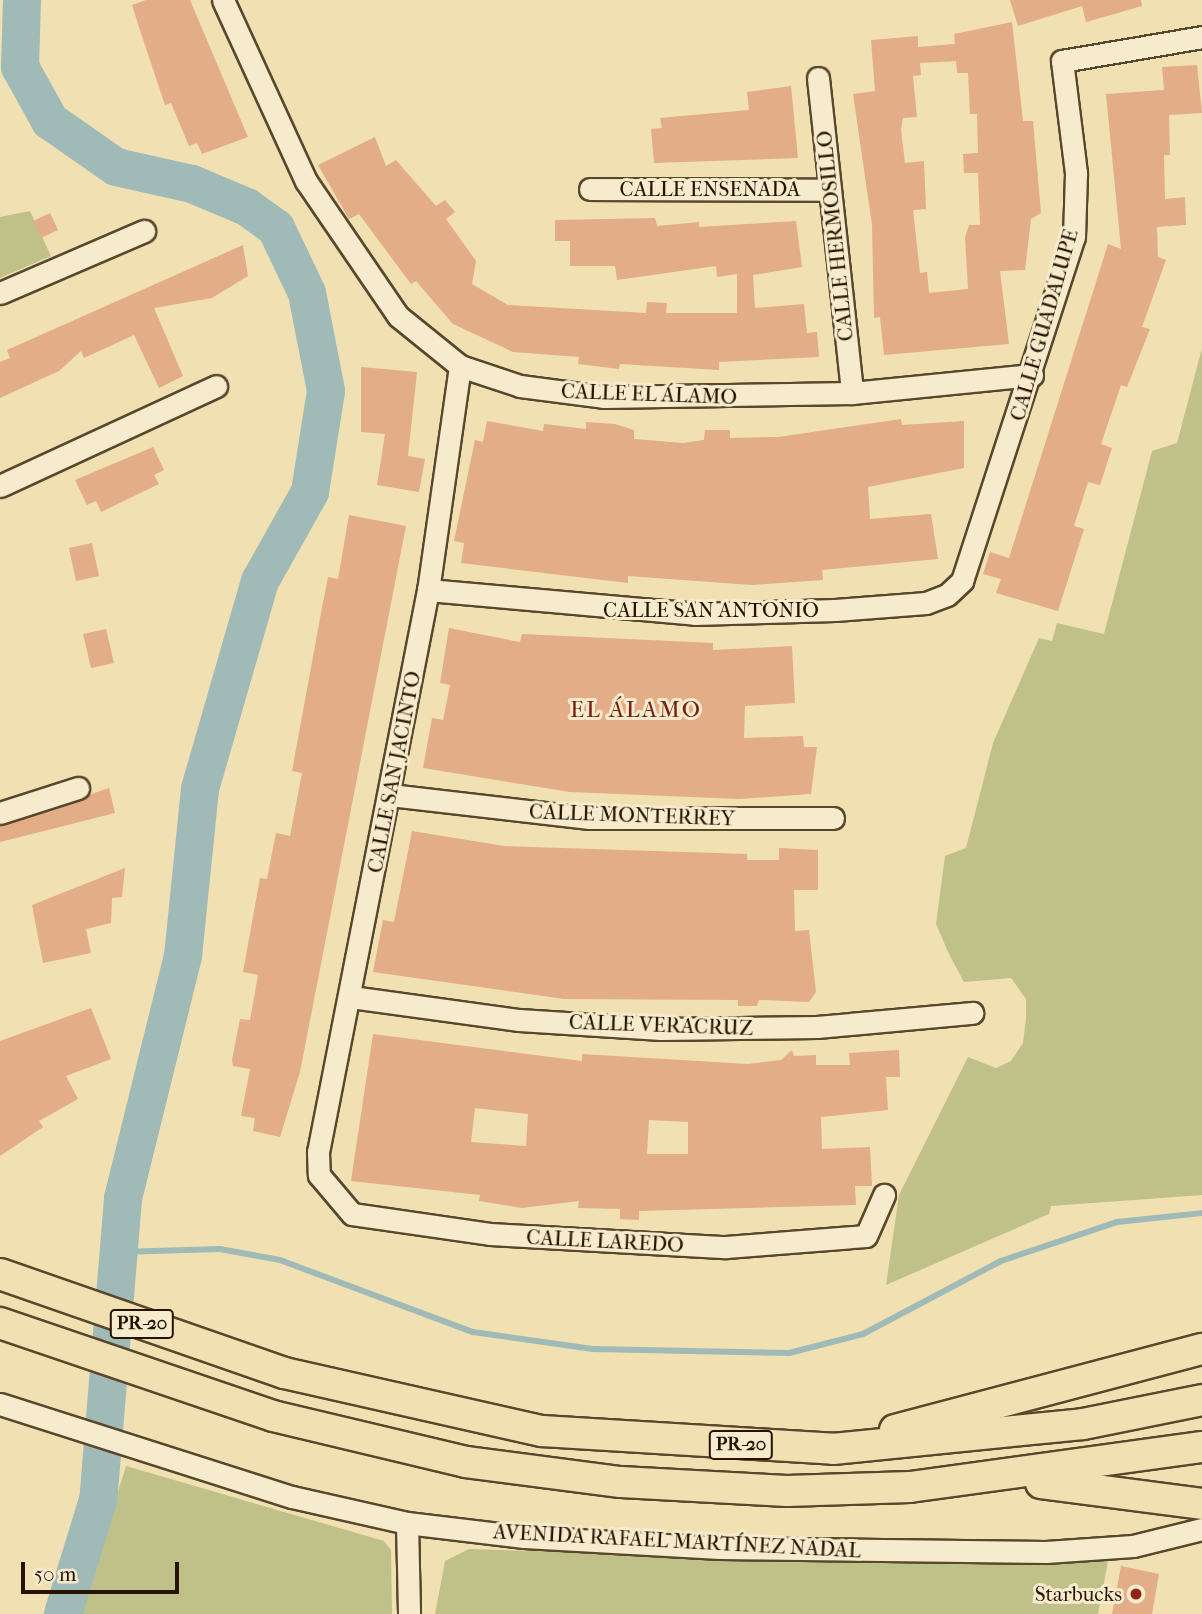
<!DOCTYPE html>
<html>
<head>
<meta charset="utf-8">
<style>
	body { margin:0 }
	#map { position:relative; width:1202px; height:1614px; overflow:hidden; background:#f1e0b2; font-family:"IM FELL French Canon",serif }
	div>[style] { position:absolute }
	.green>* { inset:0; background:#c0c188 }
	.stream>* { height:6px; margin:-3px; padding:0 3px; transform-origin:3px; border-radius:3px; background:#9fbab7 }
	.river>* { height:38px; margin:-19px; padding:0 19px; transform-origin:19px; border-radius:19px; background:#9fbab7 }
	.building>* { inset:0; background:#e2ad87 }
	.roads { filter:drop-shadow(2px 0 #59472c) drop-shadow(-2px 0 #59472c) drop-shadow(0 2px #59472c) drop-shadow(0 -2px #59472c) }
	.minor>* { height:21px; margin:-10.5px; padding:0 10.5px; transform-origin:10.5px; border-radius:10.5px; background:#f6ebcd }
	.highway>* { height:30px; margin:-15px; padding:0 15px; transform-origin:15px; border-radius:15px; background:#f1e0b2 }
	.dots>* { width:19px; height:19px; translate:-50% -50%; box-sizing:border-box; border:4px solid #f6ebcd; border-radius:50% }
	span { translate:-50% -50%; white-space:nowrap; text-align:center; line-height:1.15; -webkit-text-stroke:6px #f6ebcd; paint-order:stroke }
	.shield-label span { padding:2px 5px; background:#f6ebcd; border:2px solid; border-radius:5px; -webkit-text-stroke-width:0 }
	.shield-label { font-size:19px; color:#261400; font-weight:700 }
	.street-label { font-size:21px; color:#261400 }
	.poi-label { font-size:21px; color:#261400 }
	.right { translate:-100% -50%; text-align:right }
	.neighbourhood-label { font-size:23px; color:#7a1f14; letter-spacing:2px }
	.scale { position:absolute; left:21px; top:1562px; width:158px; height:32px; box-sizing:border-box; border:4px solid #261400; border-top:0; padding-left:9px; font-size:21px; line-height:24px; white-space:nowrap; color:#261400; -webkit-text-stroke:5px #f6ebcd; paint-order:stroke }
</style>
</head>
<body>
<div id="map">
	<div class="green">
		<div style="clip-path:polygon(30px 211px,51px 256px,0 278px,0 217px)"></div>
		<div style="clip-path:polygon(1202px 348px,1202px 1195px,1051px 1206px,1049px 1214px,886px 1285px,899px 1195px,968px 1057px,996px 1068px,1011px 1061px,1023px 1043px,1026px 1019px,1026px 999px,1011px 978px,964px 982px,949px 954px,936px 924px,945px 856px,966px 848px,993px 743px,1039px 638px,1052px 641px,1057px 623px,1104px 634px,1152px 451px,1177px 443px)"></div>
		<div style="clip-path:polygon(126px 1466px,384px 1541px,391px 1550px,392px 1614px,80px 1614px)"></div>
		<div style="clip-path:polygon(469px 1549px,946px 1563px,1109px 1556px,1098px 1614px,435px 1614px,445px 1561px)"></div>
	</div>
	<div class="stream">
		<div style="left:120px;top:1252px;width:100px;rotate:-1.7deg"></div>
		<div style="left:220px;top:1249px;width:61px;rotate:10.4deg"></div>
		<div style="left:280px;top:1260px;width:206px;rotate:20.5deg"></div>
		<div style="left:473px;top:1332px;width:121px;rotate:8.1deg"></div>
		<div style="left:593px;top:1349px;width:196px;rotate:1.2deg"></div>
		<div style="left:789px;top:1353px;width:76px;rotate:-14.4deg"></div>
		<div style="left:863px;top:1334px;width:156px;rotate:-27.9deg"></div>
		<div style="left:1001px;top:1261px;width:122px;rotate:-18.6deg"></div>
		<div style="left:1117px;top:1222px;width:85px;rotate:-6deg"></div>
	</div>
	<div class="river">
		<div style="left:22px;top:0;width:67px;rotate:91.7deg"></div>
		<div style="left:20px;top:67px;width:62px;rotate:60.9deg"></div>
		<div style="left:50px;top:121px;width:80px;rotate:34.9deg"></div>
		<div style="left:116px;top:167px;width:78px;rotate:12.6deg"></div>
		<div style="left:192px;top:184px;width:60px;rotate:22.7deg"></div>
		<div style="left:247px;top:207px;width:36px;rotate:36deg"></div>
		<div style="left:276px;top:228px;width:72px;rotate:64.5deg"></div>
		<div style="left:307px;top:293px;width:100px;rotate:79deg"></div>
		<div style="left:326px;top:391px;width:102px;rotate:99deg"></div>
		<div style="left:310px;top:492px;width:102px;rotate:119.3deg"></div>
		<div style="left:260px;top:581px;width:216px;rotate:106.1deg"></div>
		<div style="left:200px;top:789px;width:168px;rotate:95.8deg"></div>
		<div style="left:183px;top:956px;width:250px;rotate:103.9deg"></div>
		<div style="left:123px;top:1199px;width:302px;rotate:94.7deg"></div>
		<div style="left:98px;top:1500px;width:119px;rotate:107.1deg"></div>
	</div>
	<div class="building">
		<div style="clip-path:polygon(146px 0,190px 0,248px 137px,202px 154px,197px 143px,189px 146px,171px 103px,165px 105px,138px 24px,132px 5px)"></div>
		<div style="clip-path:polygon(1010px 0,1141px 0,1142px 6px,1086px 22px,1082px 6px,1018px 26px)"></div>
		<div style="clip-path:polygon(evenodd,1012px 22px,1023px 121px,1033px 121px,1041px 213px,1031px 219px,1025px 270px,1000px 271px,1009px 344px,884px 355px,880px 317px,874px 318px,872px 225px,853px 94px,875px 91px,871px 40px,918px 36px,918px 47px,955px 44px,954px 34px,1012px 22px,956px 61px,957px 73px,968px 73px,970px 114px,977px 114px,978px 153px,963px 154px,964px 173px,978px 173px,980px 225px,969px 225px,965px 238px,968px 289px,929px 293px,927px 272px,920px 273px,913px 210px,926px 209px,924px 161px,905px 163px,901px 130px,903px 118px,917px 117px,913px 76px,921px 75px,920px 63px,956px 61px)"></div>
		<div style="clip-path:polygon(1197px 65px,1202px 113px,1169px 115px,1170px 155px,1164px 155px,1165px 199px,1185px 197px,1186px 225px,1157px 227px,1158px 257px,1166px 260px,1142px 327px,1150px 329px,1127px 387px,1121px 385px,1101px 444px,1112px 448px,1100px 485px,1088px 482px,1074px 526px,1084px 529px,1058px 611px,996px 593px,1001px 579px,983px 574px,990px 552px,1009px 558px,1108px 244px,1121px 249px,1106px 94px,1164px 90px,1162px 67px)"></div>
		<div style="clip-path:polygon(791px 86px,798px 158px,654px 163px,651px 129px,662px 128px,660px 118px,749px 110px,747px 92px)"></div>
		<div style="clip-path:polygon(375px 137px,386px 166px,396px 160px,436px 206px,445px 200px,455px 212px,446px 219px,476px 261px,472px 284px,508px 305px,646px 313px,647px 302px,667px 303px,666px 313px,737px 313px,737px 274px,717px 277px,716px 266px,617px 280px,615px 266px,570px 266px,570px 241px,555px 241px,555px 220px,655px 218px,657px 226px,699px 222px,699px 227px,796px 221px,802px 267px,753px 275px,755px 308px,804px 304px,807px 333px,817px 332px,819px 357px,719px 362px,719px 370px,620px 364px,619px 369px,578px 364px,579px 357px,513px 352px,453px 324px,416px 281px,411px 284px,359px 214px,349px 219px,318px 165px)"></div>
		<div style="clip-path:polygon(50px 213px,58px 230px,41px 238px,33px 221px)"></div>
		<div style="clip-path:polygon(243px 245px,248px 276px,212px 298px,154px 308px,183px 376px,159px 388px,134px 335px,84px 358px,81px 351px,59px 371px,0 398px,0 362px,10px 358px,7px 350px)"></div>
		<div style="clip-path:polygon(361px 367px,417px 372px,408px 456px,425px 459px,419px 492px,377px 485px,385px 434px,361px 432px)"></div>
		<div style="clip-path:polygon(901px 419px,902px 425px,964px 421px,964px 468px,868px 487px,870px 519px,931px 514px,938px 559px,822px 570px,823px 580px,752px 585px,628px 576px,628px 583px,461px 563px,464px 543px,454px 541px,475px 440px,483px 442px,487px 421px,543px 431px,544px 424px,586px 429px,586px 422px,615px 424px,634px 430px,634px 439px,683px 443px,704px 440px,705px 430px,730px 430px,730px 438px,778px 437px)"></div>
		<div style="clip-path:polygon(153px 447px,164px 470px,154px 475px,159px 484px,101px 512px,96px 501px,87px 505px,75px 480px)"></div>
		<div style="clip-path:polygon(349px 515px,406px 526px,300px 1072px,280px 1137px,253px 1131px,255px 1118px,241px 1116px,250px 1069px,233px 1066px,232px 1060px,240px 1019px,250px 1020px,258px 975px,243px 972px,260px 878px,267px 879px,276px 833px,290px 836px,302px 773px,292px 771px,321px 613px,328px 577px,338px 579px)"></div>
		<div style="clip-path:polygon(92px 543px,99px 576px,76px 581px,69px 548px)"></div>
		<div style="clip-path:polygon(449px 628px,520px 642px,522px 634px,713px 643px,713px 650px,792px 646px,795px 703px,745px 706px,744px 738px,803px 736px,804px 747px,817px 747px,811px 794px,739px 799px,570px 792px,423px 768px,432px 718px,443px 720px,450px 685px,440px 683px)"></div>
		<div style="clip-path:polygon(106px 629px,114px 663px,91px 668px,83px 634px)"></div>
		<div style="clip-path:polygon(109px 788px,115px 813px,0 842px,0 826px)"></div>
		<div style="clip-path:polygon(412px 831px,504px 846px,747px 854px,747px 860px,779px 860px,779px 848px,818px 850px,818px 890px,794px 890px,795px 931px,809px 930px,816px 992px,809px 1002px,759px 1000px,757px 1006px,738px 1006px,738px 1000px,564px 999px,373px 972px,383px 920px,394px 922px)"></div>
		<div style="clip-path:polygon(125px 868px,122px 897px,112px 898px,111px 923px,86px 929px,91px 953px,43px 963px,32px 905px)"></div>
		<div style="clip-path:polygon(91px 1008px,111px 1059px,66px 1076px,78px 1099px,39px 1121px,43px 1127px,0 1156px,0 1041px)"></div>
		<div style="clip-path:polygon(evenodd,373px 1034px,582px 1061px,582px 1054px,748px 1064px,781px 1060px,792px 1050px,794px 1056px,816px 1055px,816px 1065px,850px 1065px,849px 1053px,899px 1050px,900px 1077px,886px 1077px,888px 1110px,821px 1117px,822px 1149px,870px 1147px,872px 1186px,855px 1186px,856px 1205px,639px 1211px,639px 1220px,620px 1219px,620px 1209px,578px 1208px,579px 1201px,522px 1208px,479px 1201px,480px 1195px,351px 1181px,373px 1034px,475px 1108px,528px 1114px,526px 1146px,471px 1142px,475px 1108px,373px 1034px,649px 1120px,688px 1122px,688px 1154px,647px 1154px,649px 1120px)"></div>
		<div style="clip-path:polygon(1121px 1566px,1159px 1574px,1152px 1614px,1112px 1614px)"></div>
	</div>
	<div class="roads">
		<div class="minor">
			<div style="left:223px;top:0;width:199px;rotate:65.4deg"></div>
			<div style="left:306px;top:181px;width:163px;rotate:55.7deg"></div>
			<div style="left:398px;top:316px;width:80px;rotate:38.9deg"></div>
			<div style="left:460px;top:366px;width:63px;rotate:18.4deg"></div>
			<div style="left:520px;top:386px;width:84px;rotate:7.5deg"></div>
			<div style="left:603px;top:397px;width:249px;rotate:-0.9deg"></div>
			<div style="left:852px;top:393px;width:181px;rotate:-5.7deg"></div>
			<div style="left:818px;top:78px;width:317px;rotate:83.8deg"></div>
			<div style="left:590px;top:189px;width:240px;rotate:0.2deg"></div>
			<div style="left:0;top:293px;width:157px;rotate:-23.3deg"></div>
			<div style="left:460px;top:366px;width:226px;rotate:98.1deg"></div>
			<div style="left:428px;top:590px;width:573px;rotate:101.07deg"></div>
			<div style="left:318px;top:1152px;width:23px;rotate:88deg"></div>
			<div style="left:319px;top:1175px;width:51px;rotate:49.8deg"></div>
			<div style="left:352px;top:1214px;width:139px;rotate:8.2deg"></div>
			<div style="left:490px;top:1234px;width:236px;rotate:3.2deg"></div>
			<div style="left:726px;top:1247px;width:140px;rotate:-4.5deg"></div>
			<div style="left:866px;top:1236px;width:45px;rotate:-66.3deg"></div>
			<div style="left:0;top:486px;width:238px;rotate:-24.8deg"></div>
			<div style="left:428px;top:590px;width:268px;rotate:5.1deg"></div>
			<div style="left:695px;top:614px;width:140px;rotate:-1.6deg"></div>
			<div style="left:835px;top:610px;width:91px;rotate:-4.4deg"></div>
			<div style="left:926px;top:603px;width:22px;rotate:-21deg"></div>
			<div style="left:947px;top:595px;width:21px;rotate:-43deg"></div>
			<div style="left:962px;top:581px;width:362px;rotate:-72deg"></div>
			<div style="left:1074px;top:237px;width:64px;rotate:-88.2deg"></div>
			<div style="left:1076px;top:173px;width:113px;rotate:-97.1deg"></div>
			<div style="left:1062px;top:61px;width:142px;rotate:-9.7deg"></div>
			<div style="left:390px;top:795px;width:201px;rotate:6.6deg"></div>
			<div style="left:590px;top:818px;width:243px"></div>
			<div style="left:0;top:813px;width:82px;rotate:-17.8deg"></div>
			<div style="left:351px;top:997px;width:170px;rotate:7.8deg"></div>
			<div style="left:519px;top:1020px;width:142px;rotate:3.6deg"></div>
			<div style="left:661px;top:1029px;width:156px;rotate:-0.7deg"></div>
			<div style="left:817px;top:1027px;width:156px;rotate:-5.2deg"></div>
			<div style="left:0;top:1404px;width:306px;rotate:17.7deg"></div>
			<div style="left:292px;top:1497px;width:118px;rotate:12.7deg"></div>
			<div style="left:407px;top:1523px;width:118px;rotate:6.8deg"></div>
			<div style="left:524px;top:1537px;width:196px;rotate:3.2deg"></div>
			<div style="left:720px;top:1548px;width:326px;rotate:0.7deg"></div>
			<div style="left:1046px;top:1552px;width:87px;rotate:-3.9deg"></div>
			<div style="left:1133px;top:1546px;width:71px;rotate:-13.8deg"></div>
			<div style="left:407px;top:1523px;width:91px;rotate:88.7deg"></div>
		</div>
		<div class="highway">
			<div style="left:0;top:1274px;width:301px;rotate:19.2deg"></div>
			<div style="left:284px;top:1373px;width:264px;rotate:12.7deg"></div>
			<div style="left:542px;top:1431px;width:292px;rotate:3.5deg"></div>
			<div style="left:833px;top:1449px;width:251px;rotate:-5.7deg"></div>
			<div style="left:1083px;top:1424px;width:121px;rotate:-11.4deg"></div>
			<div style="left:0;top:1323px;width:288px;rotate:18.8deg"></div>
			<div style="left:273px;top:1416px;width:198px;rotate:13.4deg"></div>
			<div style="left:466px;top:1462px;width:156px;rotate:7.4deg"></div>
			<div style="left:621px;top:1482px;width:166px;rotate:3.1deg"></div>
			<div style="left:787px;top:1491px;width:123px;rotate:-1.9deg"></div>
			<div style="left:910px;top:1487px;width:295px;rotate:-7.8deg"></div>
			<div style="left:895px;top:1430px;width:318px;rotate:-14.8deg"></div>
			<div style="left:1041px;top:1483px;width:162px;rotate:7.4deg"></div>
		</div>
	</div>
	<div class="dots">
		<div style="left:1136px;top:1594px;background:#8f2418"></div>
	</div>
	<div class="shield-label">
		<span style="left:142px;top:1324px">PR-20</span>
		<span style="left:741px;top:1445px">PR-20</span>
	</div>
	<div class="street-label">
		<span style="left:710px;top:189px">CALLE ENSENADA</span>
		<span style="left:835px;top:236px;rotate:-96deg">CALLE HERMOSILLO</span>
		<span style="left:1044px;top:325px;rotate:-74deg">CALLE GUADALUPE</span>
		<span style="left:649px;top:394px;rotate:2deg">CALLE EL ÁLAMO</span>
		<span style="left:711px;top:610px">CALLE SAN ANTONIO</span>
		<span style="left:394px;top:772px;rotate:-79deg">CALLE SAN JACINTO</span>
		<span style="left:632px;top:815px;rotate:2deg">CALLE MONTERREY</span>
		<span style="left:661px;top:1025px;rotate:2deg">CALLE VERACRUZ</span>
		<span style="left:605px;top:1241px;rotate:3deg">CALLE LAREDO</span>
		<span style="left:677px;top:1541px;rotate:3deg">AVENIDA RAFAEL MARTÍNEZ NADAL</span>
	</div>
	<div class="poi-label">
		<span class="right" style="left:1122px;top:1594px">Starbucks</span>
	</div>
	<div class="neighbourhood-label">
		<span style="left:636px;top:710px">EL ÁLAMO</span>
	</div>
	<div class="scale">50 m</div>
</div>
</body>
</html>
